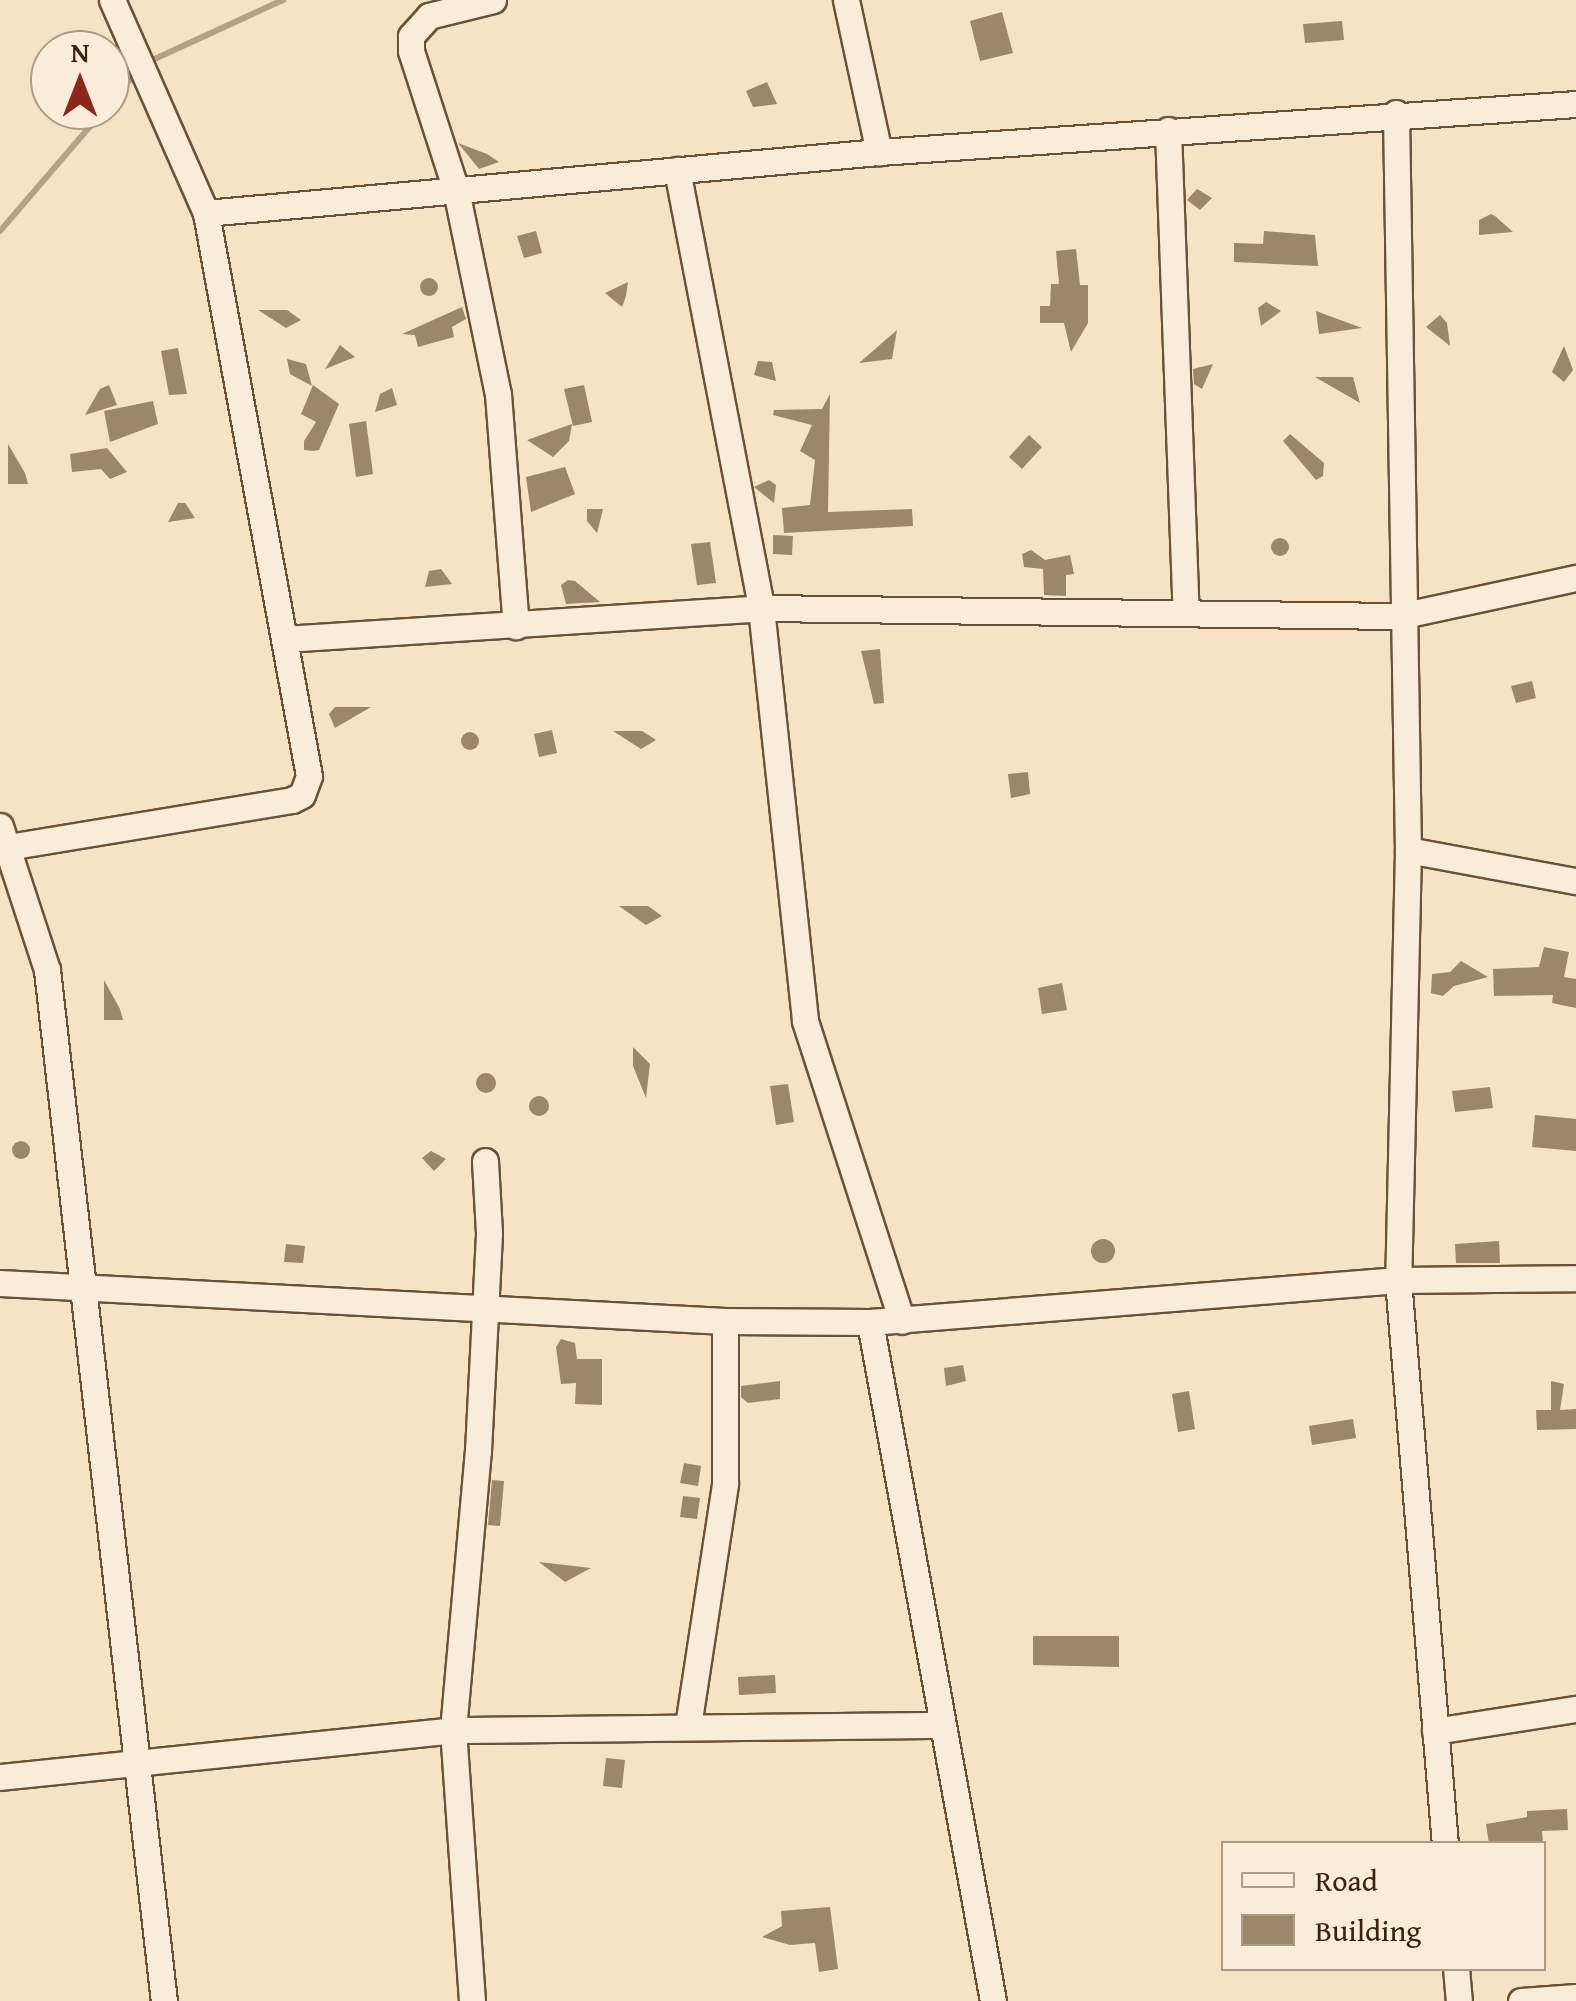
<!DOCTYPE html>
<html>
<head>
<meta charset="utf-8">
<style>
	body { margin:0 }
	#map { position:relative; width:1576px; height:2001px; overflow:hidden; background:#f6e3c6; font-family:"Gentium Book Plus",serif }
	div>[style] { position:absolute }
	.stream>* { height:6px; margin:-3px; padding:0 3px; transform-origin:3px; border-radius:3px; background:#b6a186 }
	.building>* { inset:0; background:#9c866c }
	.round { border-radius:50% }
	.roads { filter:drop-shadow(2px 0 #6a5239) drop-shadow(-2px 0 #6a5239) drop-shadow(0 2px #6a5239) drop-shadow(0 -2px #6a5239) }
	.minor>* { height:25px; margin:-12.5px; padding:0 12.5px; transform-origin:12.5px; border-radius:12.5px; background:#f9edda }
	span { translate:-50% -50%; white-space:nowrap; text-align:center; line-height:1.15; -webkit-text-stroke:10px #f9edda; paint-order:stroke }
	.legend { position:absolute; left:1221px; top:1841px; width:325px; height:130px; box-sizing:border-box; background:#f9edda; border:2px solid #ad9b87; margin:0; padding:12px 18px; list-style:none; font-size:30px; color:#3b210a }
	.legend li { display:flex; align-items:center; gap:20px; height:50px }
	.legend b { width:50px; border:2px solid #ad9b87 }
	.north { position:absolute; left:30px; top:30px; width:100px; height:100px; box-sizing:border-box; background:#f9edda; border:2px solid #ad9b87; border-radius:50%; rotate:0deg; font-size:28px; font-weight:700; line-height:40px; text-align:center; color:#3b210a }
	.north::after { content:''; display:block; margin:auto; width:35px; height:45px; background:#8f2418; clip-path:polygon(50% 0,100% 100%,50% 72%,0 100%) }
</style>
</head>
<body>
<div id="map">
	<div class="stream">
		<div style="left:148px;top:62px;width:149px;rotate:-24.7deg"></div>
		<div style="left:110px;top:103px;width:38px;rotate:-49deg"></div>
		<div style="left:0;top:231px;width:160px;rotate:-49.3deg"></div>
	</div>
	<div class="building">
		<div style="clip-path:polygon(1002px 12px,1013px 53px,980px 61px,970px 21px)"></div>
		<div style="clip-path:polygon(1342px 21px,1344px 40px,1305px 43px,1303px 24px)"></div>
		<div style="clip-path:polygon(767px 82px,777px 104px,753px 107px,746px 91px)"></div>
		<div style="clip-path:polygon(458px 143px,487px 154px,499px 162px,479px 169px)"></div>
		<div style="clip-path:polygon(1197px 189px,1212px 198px,1200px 210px,1187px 200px)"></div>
		<div style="clip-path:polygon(1491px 214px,1495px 216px,1513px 232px,1479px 235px,1479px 220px)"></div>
		<div style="clip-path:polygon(536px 231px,542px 253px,524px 258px,517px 236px)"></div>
		<div style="clip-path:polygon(1264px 231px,1315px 235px,1318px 266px,1234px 262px,1234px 243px,1263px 244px)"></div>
		<div style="clip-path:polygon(1076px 249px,1080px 285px,1088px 285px,1088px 323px,1071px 352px,1064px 323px,1040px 323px,1040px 306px,1050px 306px,1051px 284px,1059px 284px,1056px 251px)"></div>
		<div class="round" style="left:420px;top:278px;width:18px;height:18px"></div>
		<div style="clip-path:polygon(628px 282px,626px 296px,622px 307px,605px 293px)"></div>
		<div style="clip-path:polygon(1266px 302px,1281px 311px,1261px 326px,1258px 308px)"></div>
		<div style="clip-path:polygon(462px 307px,466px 319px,452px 327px,454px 337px,418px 347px,415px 335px,402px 334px)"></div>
		<div style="clip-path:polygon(258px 310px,287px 310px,301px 320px,286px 328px)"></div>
		<div style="clip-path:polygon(1316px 311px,1362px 328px,1319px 334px)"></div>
		<div style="clip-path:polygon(1440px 315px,1447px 323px,1450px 346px,1426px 327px)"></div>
		<div style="clip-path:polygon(897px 330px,892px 359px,859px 363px)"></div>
		<div style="clip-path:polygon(340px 345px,355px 357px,325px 369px)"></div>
		<div style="clip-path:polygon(1564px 346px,1573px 370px,1564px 382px,1552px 372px)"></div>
		<div style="clip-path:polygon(178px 348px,187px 394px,169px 395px,161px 351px)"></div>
		<div style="clip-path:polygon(287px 359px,306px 364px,312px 386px,290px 374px)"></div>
		<div style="clip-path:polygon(758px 361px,772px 362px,776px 381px,754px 375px)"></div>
		<div style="clip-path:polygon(1213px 364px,1202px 389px,1194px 384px,1193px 369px)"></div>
		<div style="clip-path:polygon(1315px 377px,1353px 377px,1360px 403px)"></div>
		<div style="clip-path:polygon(109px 385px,117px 405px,85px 415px,100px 389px)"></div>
		<div style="clip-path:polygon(313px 385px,339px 404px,319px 450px,313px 451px,304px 450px,304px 441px,316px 422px,301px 414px)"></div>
		<div style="clip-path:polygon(584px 385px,592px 422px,573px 426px,564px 389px)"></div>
		<div style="clip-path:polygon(392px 388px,397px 405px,375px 412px,380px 394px)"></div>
		<div style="clip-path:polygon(830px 394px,828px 512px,912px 509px,913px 526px,784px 533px,782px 508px,810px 505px,815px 460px,800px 451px,812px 425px,773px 415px,774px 410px,822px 409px)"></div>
		<div style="clip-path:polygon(153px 401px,158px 424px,110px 442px,104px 411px)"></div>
		<div style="clip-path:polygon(366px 421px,373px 474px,356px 477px,349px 424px)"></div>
		<div style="clip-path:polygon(572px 424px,569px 441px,553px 457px,527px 440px)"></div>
		<div style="clip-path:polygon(1290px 434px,1324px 463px,1323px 476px,1316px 480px,1283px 441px)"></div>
		<div style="clip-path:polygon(1029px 435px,1042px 447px,1022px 469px,1009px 457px)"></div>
		<div style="clip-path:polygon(8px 444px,25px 473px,28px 484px,8px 484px)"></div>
		<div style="clip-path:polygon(107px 448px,127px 472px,110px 479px,101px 469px,72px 472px,70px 454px)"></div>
		<div style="clip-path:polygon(565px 467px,575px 494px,531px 512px,526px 477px)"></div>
		<div style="clip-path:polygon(769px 480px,776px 485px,774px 503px,754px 487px)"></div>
		<div style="clip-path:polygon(178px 503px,185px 503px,195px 518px,168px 522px)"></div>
		<div style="clip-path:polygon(587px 509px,603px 509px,597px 533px,587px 521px)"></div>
		<div style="clip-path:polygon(773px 535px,793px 536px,792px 555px,773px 554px)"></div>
		<div class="round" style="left:1271px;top:538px;width:18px;height:18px"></div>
		<div style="clip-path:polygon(710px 542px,716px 583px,697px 585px,691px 544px)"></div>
		<div style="clip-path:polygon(1031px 550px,1045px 560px,1070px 555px,1074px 574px,1066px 575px,1066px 596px,1044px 595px,1043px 569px,1024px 567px,1022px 554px)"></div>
		<div style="clip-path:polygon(441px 569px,452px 584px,425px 587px,429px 571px)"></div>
		<div style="clip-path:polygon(568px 580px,575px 581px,600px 602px,566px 604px,561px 585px)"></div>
		<div style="clip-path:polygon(880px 649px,884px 703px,874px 704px,861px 651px)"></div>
		<div style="clip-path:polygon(1532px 681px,1536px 698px,1516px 703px,1511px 686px)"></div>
		<div style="clip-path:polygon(335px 707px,371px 707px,335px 728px,329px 714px)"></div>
		<div style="clip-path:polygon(552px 730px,557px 753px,539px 757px,534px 734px)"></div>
		<div style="clip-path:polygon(613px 731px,642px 731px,656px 740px,641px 749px)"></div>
		<div class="round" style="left:461px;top:732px;width:18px;height:18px"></div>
		<div style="clip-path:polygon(1028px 772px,1030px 794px,1011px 798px,1008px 774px)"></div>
		<div style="clip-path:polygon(619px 906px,648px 906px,662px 916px,646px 925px)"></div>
		<div style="clip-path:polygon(1544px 947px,1569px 952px,1564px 977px,1576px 979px,1576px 1008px,1552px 1003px,1553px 995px,1494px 996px,1493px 969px,1539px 967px)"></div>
		<div style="clip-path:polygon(1461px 961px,1488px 977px,1454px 986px,1443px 996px,1431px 993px,1432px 974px,1450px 972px)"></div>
		<div style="clip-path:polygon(104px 980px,120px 1009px,123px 1020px,104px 1020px)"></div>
		<div style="clip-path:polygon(1062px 983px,1067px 1010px,1042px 1014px,1038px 988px)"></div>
		<div style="clip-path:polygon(633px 1047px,650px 1064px,646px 1098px,633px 1066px)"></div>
		<div class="round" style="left:476px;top:1073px;width:20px;height:20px"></div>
		<div style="clip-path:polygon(788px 1084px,794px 1122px,776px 1125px,770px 1086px)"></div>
		<div style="clip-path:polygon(1490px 1087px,1493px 1108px,1455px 1112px,1452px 1091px)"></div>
		<div class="round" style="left:529px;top:1096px;width:20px;height:20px"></div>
		<div style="clip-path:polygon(1535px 1115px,1576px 1119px,1576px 1151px,1532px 1147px)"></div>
		<div class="round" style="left:12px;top:1141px;width:18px;height:18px"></div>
		<div style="clip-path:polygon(431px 1151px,446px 1159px,434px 1171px,422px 1158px)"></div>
		<div class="round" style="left:1091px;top:1239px;width:24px;height:24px"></div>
		<div style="clip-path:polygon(1499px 1241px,1500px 1263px,1456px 1263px,1455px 1244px)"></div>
		<div style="clip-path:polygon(286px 1244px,305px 1246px,303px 1263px,284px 1262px)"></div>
		<div style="clip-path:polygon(561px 1339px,575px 1343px,577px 1359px,602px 1359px,602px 1405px,575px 1404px,576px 1383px,561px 1384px,556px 1347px)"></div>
		<div style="clip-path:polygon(963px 1365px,966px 1381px,946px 1386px,944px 1368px)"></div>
		<div style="clip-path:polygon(780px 1381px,780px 1399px,748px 1403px,741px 1397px,741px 1386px)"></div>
		<div style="clip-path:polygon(1551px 1381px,1564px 1384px,1560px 1410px,1576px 1409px,1576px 1429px,1537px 1430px,1536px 1410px,1551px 1410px)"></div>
		<div style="clip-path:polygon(1189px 1391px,1195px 1429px,1178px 1432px,1172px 1394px)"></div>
		<div style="clip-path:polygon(1353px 1419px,1356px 1438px,1312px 1445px,1309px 1426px)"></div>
		<div style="clip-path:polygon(684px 1463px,701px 1466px,698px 1486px,680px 1483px)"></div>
		<div style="clip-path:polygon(492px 1480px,504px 1481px,500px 1526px,488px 1525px)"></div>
		<div style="clip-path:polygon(683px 1496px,700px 1498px,697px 1519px,680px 1517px)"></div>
		<div style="clip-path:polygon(539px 1562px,591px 1568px,565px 1582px)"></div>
		<div style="clip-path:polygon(1033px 1636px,1119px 1636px,1119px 1667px,1033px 1665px)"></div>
		<div style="clip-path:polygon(775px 1675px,776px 1693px,739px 1695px,738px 1677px)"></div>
		<div style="clip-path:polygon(606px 1758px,625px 1760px,622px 1788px,603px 1786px)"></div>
		<div style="clip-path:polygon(1567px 1809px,1568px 1830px,1542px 1831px,1543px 1844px,1489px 1844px,1486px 1824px,1527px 1817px,1527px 1811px)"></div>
		<div style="clip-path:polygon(830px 1907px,838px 1969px,819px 1972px,815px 1943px,790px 1945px,762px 1937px,782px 1926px,781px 1911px)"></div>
	</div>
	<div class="roads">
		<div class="minor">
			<div style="left:493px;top:0;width:66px;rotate:166deg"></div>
			<div style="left:429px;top:16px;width:27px;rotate:132deg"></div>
			<div style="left:411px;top:36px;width:15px;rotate:90deg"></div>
			<div style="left:411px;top:51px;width:146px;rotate:72.1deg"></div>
			<div style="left:456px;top:190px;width:208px;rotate:78.4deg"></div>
			<div style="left:498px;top:394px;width:233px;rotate:85.6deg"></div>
			<div style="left:846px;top:0;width:156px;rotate:77.8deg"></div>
			<div style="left:1396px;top:113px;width:737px;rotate:89.07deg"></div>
			<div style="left:1408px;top:850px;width:430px;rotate:91.3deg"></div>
			<div style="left:1398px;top:1280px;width:566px;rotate:85.24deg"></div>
			<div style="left:1168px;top:130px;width:481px;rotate:87.9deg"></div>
			<div style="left:677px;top:170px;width:446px;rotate:79.1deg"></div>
			<div style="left:761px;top:608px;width:415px;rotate:83.9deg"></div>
			<div style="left:805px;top:1021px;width:315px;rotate:72.1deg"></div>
			<div style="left:206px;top:213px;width:676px;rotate:-5.18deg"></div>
			<div style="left:879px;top:152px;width:699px;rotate:-3.94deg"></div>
			<div style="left:285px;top:639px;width:477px;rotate:-3.7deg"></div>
			<div style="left:761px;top:608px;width:639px;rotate:0.72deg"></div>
			<div style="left:1400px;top:616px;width:180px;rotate:-12.2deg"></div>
			<div style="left:0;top:826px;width:151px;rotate:71.9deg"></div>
			<div style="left:47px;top:970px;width:1038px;rotate:83.53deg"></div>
			<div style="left:8px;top:847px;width:288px;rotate:-9.4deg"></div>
			<div style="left:292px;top:800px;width:11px;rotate:-27deg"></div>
			<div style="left:302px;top:795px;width:20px;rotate:-70deg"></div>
			<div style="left:309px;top:776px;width:572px;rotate:-100.37deg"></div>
			<div style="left:206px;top:213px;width:233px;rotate:-113.8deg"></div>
			<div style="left:1408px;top:850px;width:171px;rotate:10.5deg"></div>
			<div style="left:0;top:1283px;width:726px;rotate:3deg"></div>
			<div style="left:725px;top:1321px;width:145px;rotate:0.4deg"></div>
			<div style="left:870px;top:1322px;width:530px;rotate:-4.55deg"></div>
			<div style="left:1398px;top:1280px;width:178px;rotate:-0.6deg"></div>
			<div style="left:870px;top:1322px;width:690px;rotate:79.73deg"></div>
			<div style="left:688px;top:1726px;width:246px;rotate:-81.3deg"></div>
			<div style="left:725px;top:1483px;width:162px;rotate:-90deg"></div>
			<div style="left:1435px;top:1731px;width:143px;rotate:-8.9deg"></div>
			<div style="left:0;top:1777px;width:455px;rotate:-5.9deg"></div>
			<div style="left:453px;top:1730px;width:487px;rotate:-0.6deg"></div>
			<div style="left:1456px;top:1968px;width:33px;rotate:85deg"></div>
			<div style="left:472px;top:2001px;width:272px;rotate:-94deg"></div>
			<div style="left:453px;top:1730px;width:280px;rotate:-84.9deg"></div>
			<div style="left:478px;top:1451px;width:218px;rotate:-87.1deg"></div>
			<div style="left:489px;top:1233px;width:72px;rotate:-93.2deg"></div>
			<div style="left:1521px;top:2001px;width:55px;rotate:-4.2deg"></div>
		</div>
	</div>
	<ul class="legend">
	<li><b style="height:12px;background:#f9edda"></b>Road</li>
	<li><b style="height:28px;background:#9c866c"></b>Building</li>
	</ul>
	<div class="north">N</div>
</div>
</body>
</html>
